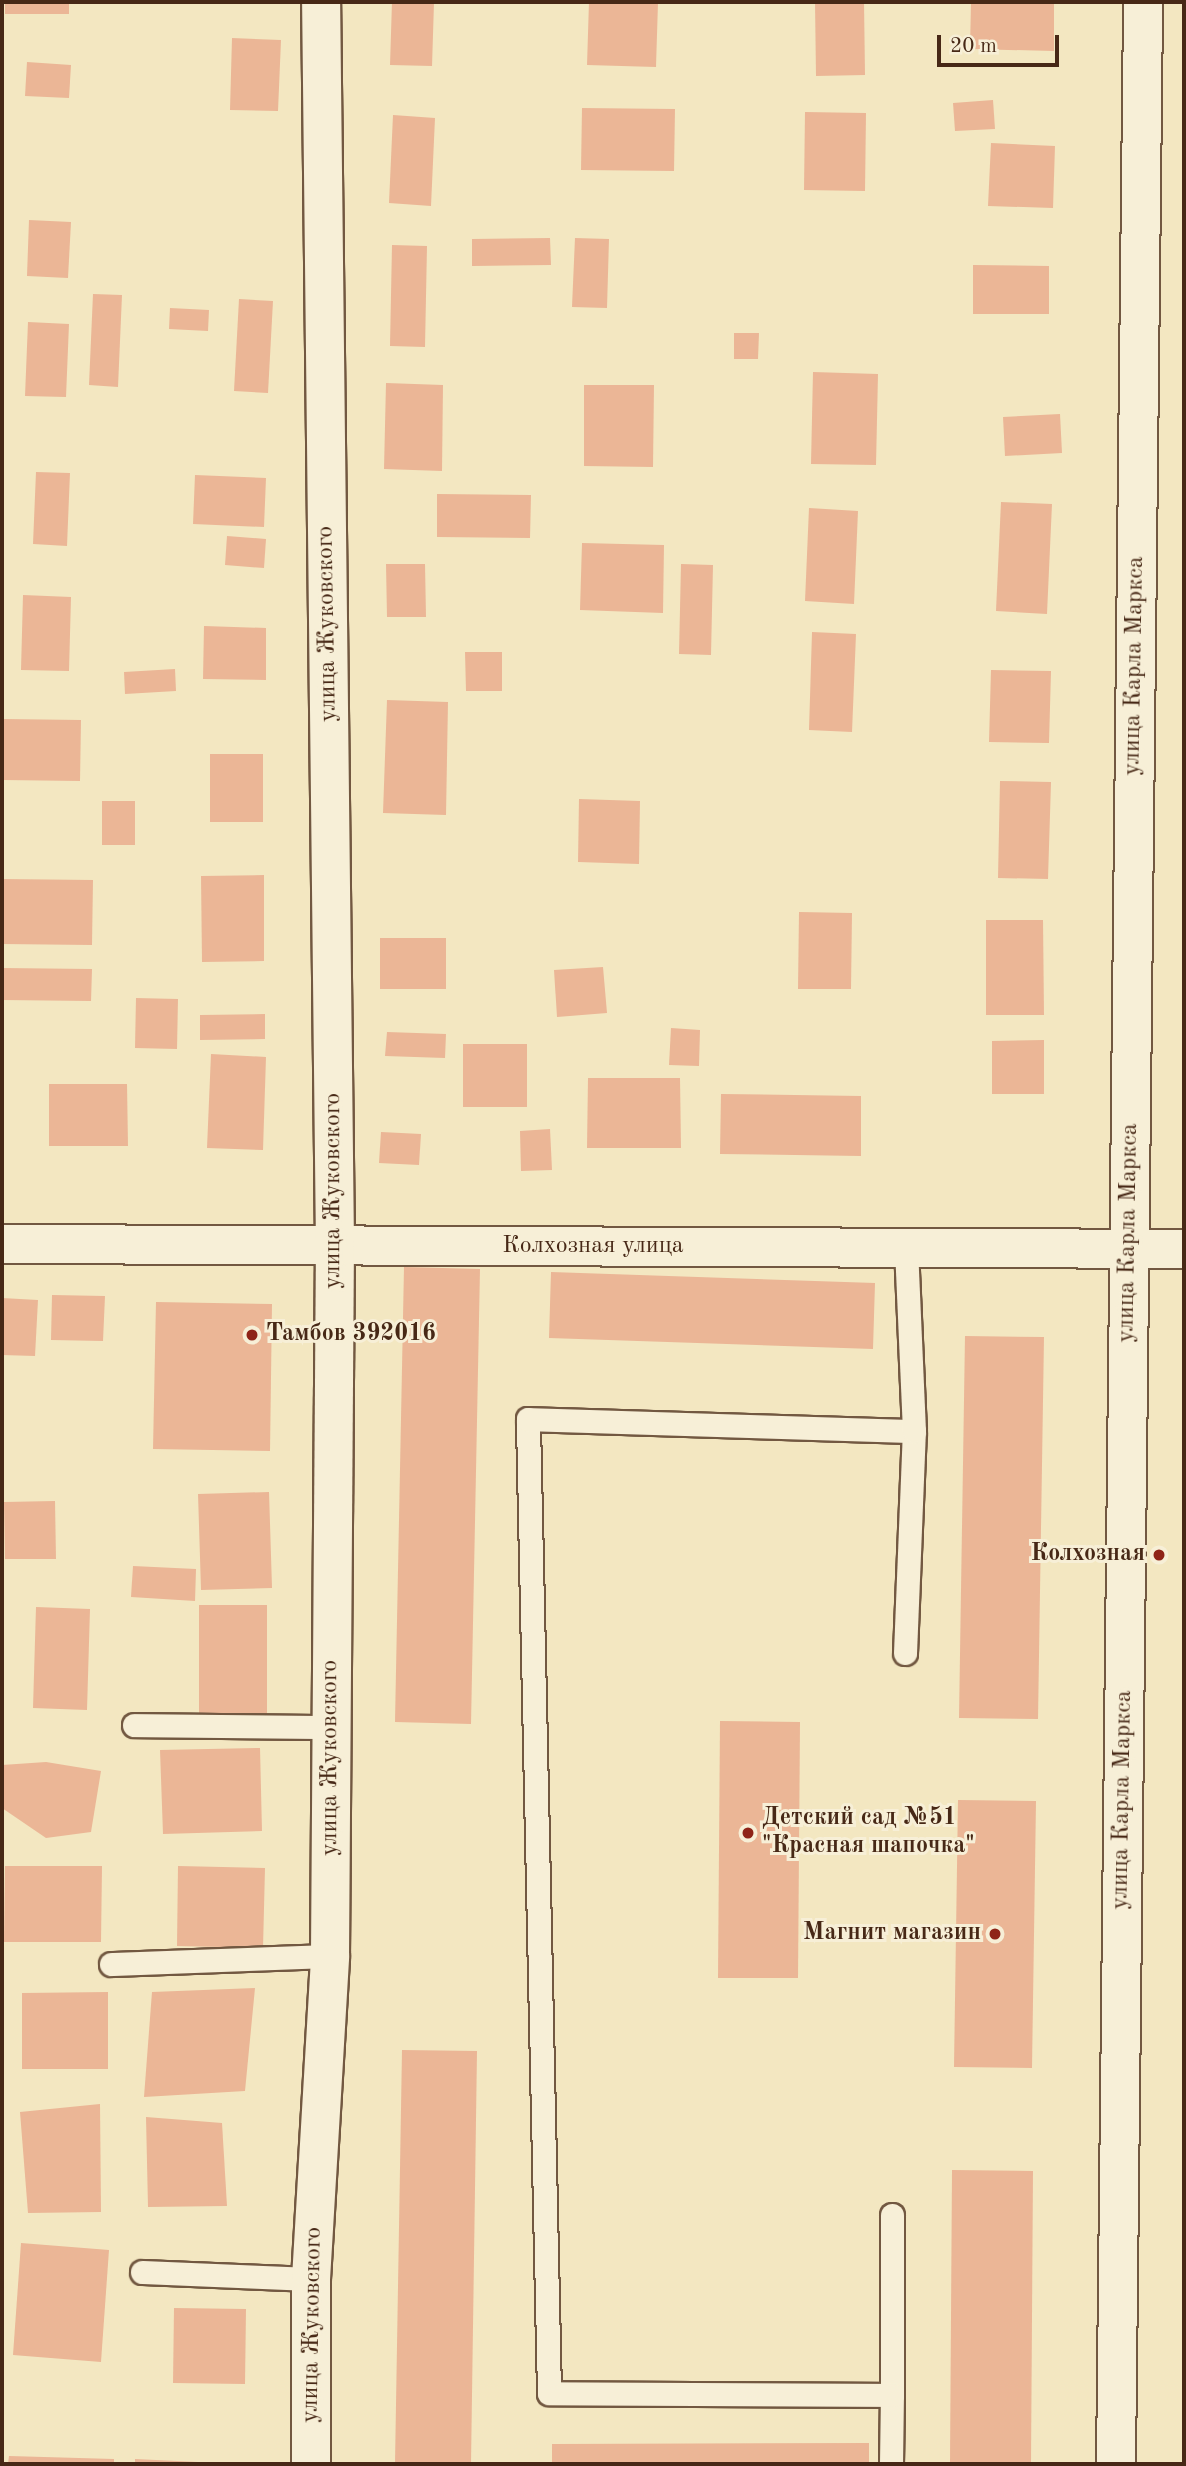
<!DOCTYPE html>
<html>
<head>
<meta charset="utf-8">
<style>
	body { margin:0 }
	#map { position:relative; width:1186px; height:2466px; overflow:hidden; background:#f3e7c1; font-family:"Old Standard TT",serif }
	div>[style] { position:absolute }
	.building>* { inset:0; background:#ebb696 }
	.roads { filter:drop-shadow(2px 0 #725841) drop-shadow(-2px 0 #725841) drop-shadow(0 2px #725841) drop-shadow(0 -2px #725841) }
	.lane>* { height:23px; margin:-11.5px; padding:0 11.5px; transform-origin:11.5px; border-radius:11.5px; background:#f7efd7 }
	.street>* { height:38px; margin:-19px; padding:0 19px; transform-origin:19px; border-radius:19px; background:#f7efd7 }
	.secondary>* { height:38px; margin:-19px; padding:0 19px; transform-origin:19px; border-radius:19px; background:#f7efd7 }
	.dots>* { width:19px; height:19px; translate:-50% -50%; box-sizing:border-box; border:4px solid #f7efd7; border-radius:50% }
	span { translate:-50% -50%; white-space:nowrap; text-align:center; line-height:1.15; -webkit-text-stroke:6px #f7efd7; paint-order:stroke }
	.street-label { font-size:24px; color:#472816 }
	.poi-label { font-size:24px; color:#472816; font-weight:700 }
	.left { translate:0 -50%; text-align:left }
	.right { translate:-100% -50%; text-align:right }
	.frame { position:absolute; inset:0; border:4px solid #472816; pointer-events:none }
	.scale { position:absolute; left:937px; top:35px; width:122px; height:32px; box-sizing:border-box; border:4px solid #472816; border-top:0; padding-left:9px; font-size:21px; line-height:24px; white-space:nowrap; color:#472816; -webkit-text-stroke:5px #f7efd7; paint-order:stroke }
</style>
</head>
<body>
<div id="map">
	<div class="building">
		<div style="clip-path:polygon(5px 2px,69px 2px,69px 14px,5px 14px)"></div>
		<div style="clip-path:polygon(392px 2px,434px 2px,432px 66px,390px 65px)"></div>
		<div style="clip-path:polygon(589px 2px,658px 2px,656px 67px,587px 65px)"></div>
		<div style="clip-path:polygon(815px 2px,864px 2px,865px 75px,816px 76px)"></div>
		<div style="clip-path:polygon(971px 2px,1054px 2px,1054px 51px,970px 49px)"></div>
		<div style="clip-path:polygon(232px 38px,281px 40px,278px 111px,230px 110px)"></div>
		<div style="clip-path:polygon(27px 62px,71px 65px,69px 98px,25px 96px)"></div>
		<div style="clip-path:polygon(993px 100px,995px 129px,955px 131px,953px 103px)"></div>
		<div style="clip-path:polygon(582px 108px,675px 109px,674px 171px,581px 170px)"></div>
		<div style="clip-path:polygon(805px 112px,866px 113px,865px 191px,804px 190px)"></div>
		<div style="clip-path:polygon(393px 115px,435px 118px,431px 206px,389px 203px)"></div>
		<div style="clip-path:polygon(991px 143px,1055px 146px,1053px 208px,988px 206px)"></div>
		<div style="clip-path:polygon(29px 220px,71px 222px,68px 278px,27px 276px)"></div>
		<div style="clip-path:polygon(550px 238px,551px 265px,472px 266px,472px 239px)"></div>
		<div style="clip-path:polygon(575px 238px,609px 239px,607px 308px,572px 307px)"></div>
		<div style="clip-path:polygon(392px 245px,427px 246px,425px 347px,390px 346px)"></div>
		<div style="clip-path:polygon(973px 265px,1049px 266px,1049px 314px,973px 314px)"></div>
		<div style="clip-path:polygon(93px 294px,122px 295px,118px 387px,89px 385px)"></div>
		<div style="clip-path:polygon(239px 299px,273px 301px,268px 393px,234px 391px)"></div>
		<div style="clip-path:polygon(170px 308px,209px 310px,208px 331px,169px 329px)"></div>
		<div style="clip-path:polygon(28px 322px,69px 324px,66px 397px,25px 396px)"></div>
		<div style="clip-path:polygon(734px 333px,759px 333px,758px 359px,734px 359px)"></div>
		<div style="clip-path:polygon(813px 372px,878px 374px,876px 465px,811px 464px)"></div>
		<div style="clip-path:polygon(386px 383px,443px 385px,442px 471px,384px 469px)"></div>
		<div style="clip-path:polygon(584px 385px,654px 385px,653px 467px,584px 466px)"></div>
		<div style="clip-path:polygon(1060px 414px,1062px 453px,1005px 456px,1003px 417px)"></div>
		<div style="clip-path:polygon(36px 472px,70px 473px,67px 546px,33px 544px)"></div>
		<div style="clip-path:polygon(195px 475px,266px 478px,264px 527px,193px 524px)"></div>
		<div style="clip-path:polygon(437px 494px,531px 495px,530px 538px,437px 537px)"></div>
		<div style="clip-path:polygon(1001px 502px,1052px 504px,1047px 614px,996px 611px)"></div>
		<div style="clip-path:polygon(809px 508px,858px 511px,854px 604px,805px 601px)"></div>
		<div style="clip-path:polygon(227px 536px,266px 539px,264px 568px,225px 565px)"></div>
		<div style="clip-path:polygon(582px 543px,664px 545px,663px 613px,580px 610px)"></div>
		<div style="clip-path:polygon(386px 564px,425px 564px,426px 617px,387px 617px)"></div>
		<div style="clip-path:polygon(681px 564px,713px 565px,711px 655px,679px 654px)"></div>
		<div style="clip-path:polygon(23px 595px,71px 597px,69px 671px,21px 670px)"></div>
		<div style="clip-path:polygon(204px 626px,266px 628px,266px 680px,203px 679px)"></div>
		<div style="clip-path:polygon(812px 632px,856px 634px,852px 732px,809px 730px)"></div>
		<div style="clip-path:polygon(465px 652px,502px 652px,502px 691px,466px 691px)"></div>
		<div style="clip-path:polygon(175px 669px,176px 691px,125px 694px,124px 672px)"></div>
		<div style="clip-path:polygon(991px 670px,1051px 671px,1049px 743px,989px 742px)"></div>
		<div style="clip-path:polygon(387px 700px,448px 702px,446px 815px,383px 813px)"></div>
		<div style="clip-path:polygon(4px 719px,81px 720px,80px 781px,3px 780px)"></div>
		<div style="clip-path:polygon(210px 754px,263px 754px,263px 822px,210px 822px)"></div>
		<div style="clip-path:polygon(1000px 781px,1051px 782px,1048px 879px,998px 878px)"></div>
		<div style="clip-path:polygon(579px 799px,640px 801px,639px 864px,578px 862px)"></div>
		<div style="clip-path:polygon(102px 801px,135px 801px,135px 845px,102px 845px)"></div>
		<div style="clip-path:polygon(264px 875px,264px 961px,202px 962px,201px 876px)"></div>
		<div style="clip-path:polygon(2px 879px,93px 880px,92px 945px,2px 944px)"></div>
		<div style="clip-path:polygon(799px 912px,852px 913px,851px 989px,798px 989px)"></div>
		<div style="clip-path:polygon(986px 920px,1043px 920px,1044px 1015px,986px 1015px)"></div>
		<div style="clip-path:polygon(380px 938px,446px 938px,446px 989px,380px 989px)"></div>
		<div style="clip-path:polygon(603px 967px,607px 1013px,557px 1017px,554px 970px)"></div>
		<div style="clip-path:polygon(2px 968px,92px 969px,91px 1001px,2px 1000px)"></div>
		<div style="clip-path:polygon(136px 998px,178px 999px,177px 1049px,135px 1048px)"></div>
		<div style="clip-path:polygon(265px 1014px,265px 1039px,200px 1040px,200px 1015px)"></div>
		<div style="clip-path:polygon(671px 1028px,700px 1030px,699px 1066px,669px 1065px)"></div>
		<div style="clip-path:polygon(387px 1032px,446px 1034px,445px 1058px,385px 1056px)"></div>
		<div style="clip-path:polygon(1044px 1040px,1044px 1094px,992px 1094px,992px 1041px)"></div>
		<div style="clip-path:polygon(463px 1044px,527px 1044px,527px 1107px,463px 1107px)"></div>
		<div style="clip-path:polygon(211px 1054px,266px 1057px,263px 1150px,207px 1148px)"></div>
		<div style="clip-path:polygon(588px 1078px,680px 1078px,681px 1148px,587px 1148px)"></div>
		<div style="clip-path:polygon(49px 1084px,127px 1084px,128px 1146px,49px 1146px)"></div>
		<div style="clip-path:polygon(721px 1094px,861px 1096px,861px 1156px,720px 1154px)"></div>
		<div style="clip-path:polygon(550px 1129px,552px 1170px,521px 1171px,520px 1131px)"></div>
		<div style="clip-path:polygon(381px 1132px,421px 1134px,419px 1165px,379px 1163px)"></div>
		<div style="clip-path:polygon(404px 1267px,480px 1269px,471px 1724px,395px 1722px)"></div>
		<div style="clip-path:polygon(551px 1272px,875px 1283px,873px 1349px,549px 1338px)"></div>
		<div style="clip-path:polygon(52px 1295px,105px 1296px,103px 1341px,51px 1340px)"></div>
		<div style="clip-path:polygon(2px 1298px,38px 1300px,35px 1356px,2px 1355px)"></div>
		<div style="clip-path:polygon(156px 1302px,272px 1304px,270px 1451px,153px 1449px)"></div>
		<div style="clip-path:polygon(965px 1336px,1044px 1337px,1038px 1719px,959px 1718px)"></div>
		<div style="clip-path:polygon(269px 1492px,272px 1588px,201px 1590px,198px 1494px)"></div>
		<div style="clip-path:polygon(55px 1501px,56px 1559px,5px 1559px,4px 1502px)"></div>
		<div style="clip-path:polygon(133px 1566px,196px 1569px,195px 1601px,131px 1597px)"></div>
		<div style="clip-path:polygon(199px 1605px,267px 1605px,267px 1715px,199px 1714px)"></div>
		<div style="clip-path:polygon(36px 1607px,90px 1609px,87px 1710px,33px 1708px)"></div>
		<div style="clip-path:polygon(720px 1721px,800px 1722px,798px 1978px,718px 1978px)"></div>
		<div style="clip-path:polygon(260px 1748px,262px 1831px,163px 1834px,160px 1750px)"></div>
		<div style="clip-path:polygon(46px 1762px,101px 1771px,91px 1832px,46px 1838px,2px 1808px,2px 1765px)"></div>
		<div style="clip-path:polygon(958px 1800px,1036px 1801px,1032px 2068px,954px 2067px)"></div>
		<div style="clip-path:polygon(5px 1866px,102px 1866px,101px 1942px,4px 1942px)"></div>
		<div style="clip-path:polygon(178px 1866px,265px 1868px,263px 1948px,177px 1946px)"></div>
		<div style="clip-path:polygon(255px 1988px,245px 2091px,144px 2097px,152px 1992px)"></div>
		<div style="clip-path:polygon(108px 1992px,108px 2069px,22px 2069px,22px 1993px)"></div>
		<div style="clip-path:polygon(402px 2050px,477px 2051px,471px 2464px,395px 2464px)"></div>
		<div style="clip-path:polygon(100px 2104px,101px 2212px,28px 2213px,20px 2112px)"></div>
		<div style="clip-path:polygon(146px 2117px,222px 2123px,227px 2206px,148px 2207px)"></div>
		<div style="clip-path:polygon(952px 2170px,1033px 2171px,1031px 2464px,950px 2464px)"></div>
		<div style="clip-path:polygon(21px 2243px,109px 2250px,101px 2362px,13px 2355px)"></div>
		<div style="clip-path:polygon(174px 2308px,246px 2309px,245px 2384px,173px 2383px)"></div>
		<div style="clip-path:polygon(869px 2443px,869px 2464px,552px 2464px,552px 2444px)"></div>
		<div style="clip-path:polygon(9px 2456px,114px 2459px,114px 2464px,8px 2464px)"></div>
		<div style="clip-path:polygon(135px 2459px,198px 2462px,198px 2464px,135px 2464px)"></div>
	</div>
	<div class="roads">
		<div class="lane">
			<div style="left:905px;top:1653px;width:222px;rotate:-87.7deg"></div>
			<div style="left:134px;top:1725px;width:198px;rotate:0.6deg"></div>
			<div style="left:111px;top:1964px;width:219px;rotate:-2.1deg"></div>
			<div style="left:142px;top:2272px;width:169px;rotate:2.4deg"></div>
			<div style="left:892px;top:2395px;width:180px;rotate:-90deg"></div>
			<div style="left:891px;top:2464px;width:69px;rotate:-89.2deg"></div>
			<div style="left:892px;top:2395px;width:343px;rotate:-179.7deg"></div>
			<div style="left:549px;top:2393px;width:974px;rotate:-91.24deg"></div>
			<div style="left:528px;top:1419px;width:386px;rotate:1.8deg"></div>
			<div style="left:914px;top:1431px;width:182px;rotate:-92.5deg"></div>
		</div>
		<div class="street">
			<div style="left:2px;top:1244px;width:1182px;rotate:0.24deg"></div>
			<div style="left:311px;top:2464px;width:185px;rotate:-90deg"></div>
			<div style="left:311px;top:2279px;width:324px;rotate:-86.6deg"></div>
			<div style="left:330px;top:1956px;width:710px;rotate:-89.6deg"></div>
			<div style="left:335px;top:1246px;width:1244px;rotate:-90.64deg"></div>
		</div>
		<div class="secondary">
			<div style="left:1116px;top:2464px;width:2462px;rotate:-89.37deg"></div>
		</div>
	</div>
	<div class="dots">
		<div style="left:252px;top:1335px;background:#8f2418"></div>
		<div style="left:1159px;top:1555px;background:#8f2418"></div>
		<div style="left:748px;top:1833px;background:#8f2418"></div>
		<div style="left:995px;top:1934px;background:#8f2418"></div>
	</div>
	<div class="street-label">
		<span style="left:328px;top:624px;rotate:-91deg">улица Жуковского</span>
		<span style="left:1135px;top:666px;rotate:-89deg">улица Карла Маркса</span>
		<span style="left:334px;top:1191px;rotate:-90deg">улица Жуковского</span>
		<span style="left:1129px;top:1233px;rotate:-89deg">улица Карла Маркса</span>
		<span style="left:593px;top:1247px">Колхозная улица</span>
		<span style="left:331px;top:1758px;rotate:-90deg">улица Жуковского</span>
		<span style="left:1123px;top:1800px;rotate:-89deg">улица Карла Маркса</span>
		<span style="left:313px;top:2325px;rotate:-89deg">улица Жуковского</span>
	</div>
	<div class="poi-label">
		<span class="left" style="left:266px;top:1335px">Тамбов 392016</span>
		<span class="right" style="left:1145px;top:1555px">Колхозная</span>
		<span class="left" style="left:762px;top:1833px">Детский сад №51<br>"Красная шапочка"</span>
		<span class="right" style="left:981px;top:1934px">Магнит магазин</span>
	</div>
	<div class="frame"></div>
	<div class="scale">20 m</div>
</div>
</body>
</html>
